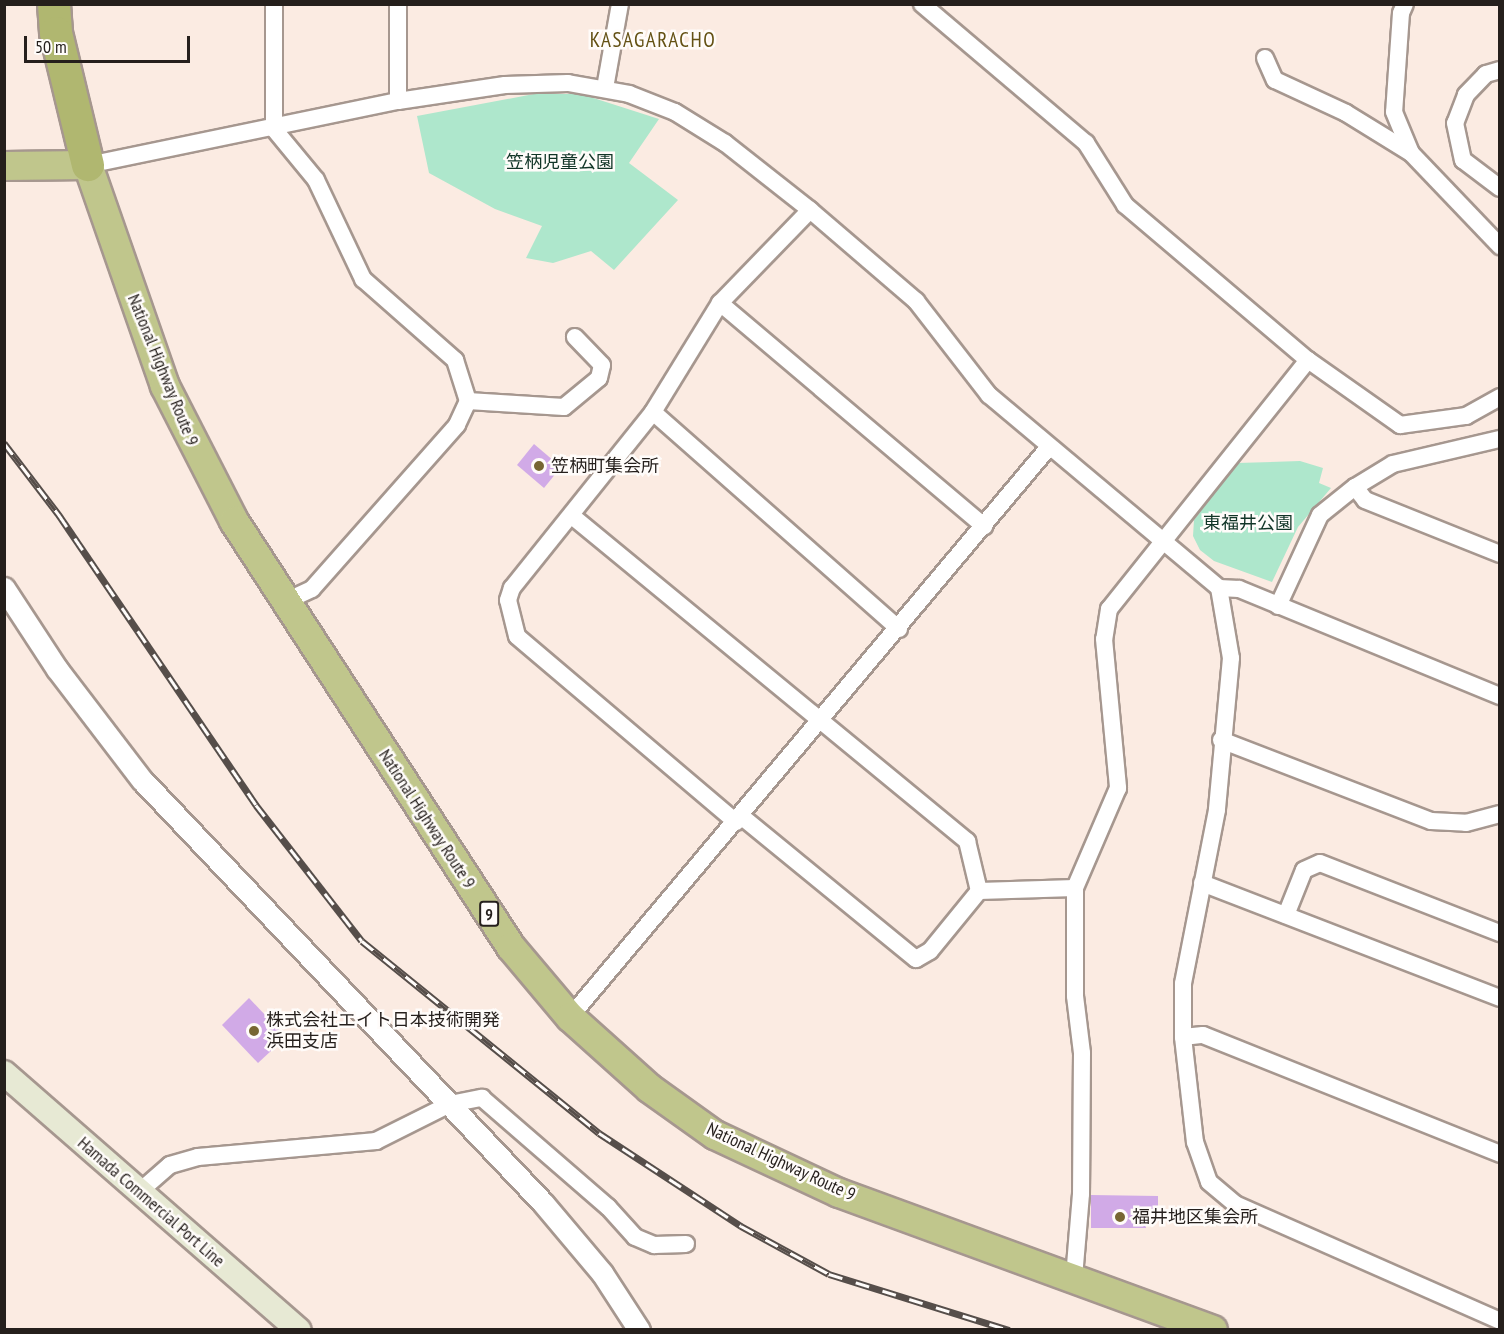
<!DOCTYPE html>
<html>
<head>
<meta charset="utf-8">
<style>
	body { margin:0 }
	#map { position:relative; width:1504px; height:1334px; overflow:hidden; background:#fbebe2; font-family:"PT Sans Narrow","Noto Sans JP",sans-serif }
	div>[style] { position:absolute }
	.green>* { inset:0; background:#aee7cc }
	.building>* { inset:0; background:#d1aae7 }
	.roads { filter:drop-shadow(2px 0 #a6978f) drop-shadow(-2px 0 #a6978f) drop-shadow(0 2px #a6978f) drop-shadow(0 -2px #a6978f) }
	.minor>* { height:16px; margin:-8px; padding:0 8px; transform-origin:8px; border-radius:8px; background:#fff }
	.tertiary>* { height:21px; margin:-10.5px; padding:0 10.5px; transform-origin:10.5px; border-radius:10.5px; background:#fff }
	.secondary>* { height:24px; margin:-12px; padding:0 12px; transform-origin:12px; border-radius:12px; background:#e7e9d4 }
	.trunk>* { height:28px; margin:-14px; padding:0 14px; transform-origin:14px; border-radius:14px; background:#c0c68c }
	.motorway>* { height:32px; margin:-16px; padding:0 16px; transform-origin:16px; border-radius:16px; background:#b0b770 }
	.rail>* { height:7px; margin-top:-3.5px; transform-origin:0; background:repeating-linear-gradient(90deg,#fffcfa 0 14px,#564e4a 0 28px); box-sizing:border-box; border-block:2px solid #564e4a }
	.dots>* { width:16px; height:16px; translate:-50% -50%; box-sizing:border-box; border:3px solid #fffcfa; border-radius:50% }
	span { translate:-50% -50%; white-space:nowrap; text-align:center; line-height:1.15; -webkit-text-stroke:5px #fffcfa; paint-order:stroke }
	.shield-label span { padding:2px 4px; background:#fffcfa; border:2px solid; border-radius:4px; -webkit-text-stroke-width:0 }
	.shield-label { font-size:16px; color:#251f1c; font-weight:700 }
	.park-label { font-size:18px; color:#113527 }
	.street-label { font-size:18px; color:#251f1c }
	.poi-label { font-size:18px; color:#251f1c }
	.left { translate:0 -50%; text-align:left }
	.quarter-label { font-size:21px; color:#645114; letter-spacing:1.5px }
	.frame { position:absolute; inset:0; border:6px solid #251f1c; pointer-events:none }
	.scale { position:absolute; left:24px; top:36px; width:166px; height:27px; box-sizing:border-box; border:3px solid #251f1c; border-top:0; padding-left:8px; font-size:18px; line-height:21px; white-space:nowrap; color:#251f1c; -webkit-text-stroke:4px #fffcfa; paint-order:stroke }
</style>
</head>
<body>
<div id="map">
	<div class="green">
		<div style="clip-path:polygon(534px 94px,581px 94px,659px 119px,629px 163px,678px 200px,614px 270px,591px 251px,553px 263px,526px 258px,542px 226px,495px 209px,429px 173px,417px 116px)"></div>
		<div style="clip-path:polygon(1300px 461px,1323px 468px,1319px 483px,1331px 488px,1298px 527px,1272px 582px,1214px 561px,1200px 550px,1193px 536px,1194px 520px,1237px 463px)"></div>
	</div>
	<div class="building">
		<div style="clip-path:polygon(534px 444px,561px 467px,544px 488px,517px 465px)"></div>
		<div style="clip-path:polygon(249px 998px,286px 1037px,258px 1063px,222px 1025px)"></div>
		<div style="clip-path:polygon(1091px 1195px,1158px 1196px,1158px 1213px,1146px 1213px,1146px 1228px,1091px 1228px)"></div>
	</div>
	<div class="roads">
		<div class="minor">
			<div style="left:274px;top:4px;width:125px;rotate:90deg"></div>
			<div style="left:274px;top:129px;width:66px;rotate:50.5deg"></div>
			<div style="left:316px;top:180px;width:110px;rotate:64.6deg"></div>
			<div style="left:363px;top:279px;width:123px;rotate:41.4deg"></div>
			<div style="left:455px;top:360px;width:43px;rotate:72.4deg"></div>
			<div style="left:468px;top:401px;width:26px;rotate:115deg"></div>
			<div style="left:457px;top:425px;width:219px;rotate:131.5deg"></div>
			<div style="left:312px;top:589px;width:31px;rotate:155deg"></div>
			<div style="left:398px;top:4px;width:97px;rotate:90deg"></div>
			<div style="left:922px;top:4px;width:215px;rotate:40.3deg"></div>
			<div style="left:1086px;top:143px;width:73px;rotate:57.8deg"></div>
			<div style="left:1125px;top:205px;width:240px;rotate:40.3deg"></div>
			<div style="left:1308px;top:360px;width:319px;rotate:128.6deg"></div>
			<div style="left:1109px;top:609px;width:30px;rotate:99deg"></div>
			<div style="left:1104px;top:639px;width:150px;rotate:84.6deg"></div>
			<div style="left:1118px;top:788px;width:109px;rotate:113.3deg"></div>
			<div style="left:1075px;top:888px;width:108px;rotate:90deg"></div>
			<div style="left:1075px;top:996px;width:57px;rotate:83deg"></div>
			<div style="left:1082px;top:1053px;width:141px;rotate:90.4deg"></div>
			<div style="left:1081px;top:1194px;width:83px;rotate:94.8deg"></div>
			<div style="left:1405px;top:4px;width:10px;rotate:114deg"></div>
			<div style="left:1401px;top:13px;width:99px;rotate:94deg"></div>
			<div style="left:1394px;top:112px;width:44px;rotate:67.5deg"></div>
			<div style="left:1411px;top:153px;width:129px;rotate:46.3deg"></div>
			<div style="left:1265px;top:58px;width:24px;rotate:66deg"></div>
			<div style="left:1275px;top:80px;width:78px;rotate:24.9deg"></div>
			<div style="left:1346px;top:113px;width:76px;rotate:31.6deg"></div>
			<div style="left:1500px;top:70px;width:15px;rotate:164deg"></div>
			<div style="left:1486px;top:74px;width:29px;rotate:134deg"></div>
			<div style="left:1466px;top:95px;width:30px;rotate:111deg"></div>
			<div style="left:1455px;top:123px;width:38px;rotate:78deg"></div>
			<div style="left:1463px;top:160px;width:46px;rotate:37.1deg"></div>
			<div style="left:605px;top:88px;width:85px;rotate:-79.9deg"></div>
			<div style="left:88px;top:165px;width:317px;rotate:-11.7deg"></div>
			<div style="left:398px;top:101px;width:108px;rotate:-8.5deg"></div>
			<div style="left:505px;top:85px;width:63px;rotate:-1.8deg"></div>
			<div style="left:568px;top:83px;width:62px;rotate:10.2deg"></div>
			<div style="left:629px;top:94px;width:49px;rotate:21.4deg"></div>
			<div style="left:675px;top:112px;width:59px;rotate:31.8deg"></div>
			<div style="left:725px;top:143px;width:108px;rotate:38.2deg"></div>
			<div style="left:810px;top:210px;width:140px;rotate:40.6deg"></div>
			<div style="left:916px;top:301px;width:119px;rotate:52.2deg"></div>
			<div style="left:989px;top:395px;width:300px;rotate:40deg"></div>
			<div style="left:1219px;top:588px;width:71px;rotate:80.3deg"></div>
			<div style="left:1231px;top:658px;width:153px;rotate:95.3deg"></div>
			<div style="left:1217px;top:810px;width:177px;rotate:101.1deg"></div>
			<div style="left:1183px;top:984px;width:53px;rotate:90deg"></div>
			<div style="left:1183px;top:1037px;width:106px;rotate:83.5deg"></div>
			<div style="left:1195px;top:1142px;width:42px;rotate:70.7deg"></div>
			<div style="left:1209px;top:1182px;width:34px;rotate:40deg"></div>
			<div style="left:1235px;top:1204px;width:290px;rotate:23.8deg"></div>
			<div style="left:720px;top:303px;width:346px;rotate:40.2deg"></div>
			<div style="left:1308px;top:360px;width:113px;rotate:35.2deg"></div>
			<div style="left:1400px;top:425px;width:67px;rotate:-7.8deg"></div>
			<div style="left:1466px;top:416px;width:39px;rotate:-29deg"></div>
			<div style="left:468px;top:401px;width:96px;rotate:3.6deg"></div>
			<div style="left:564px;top:407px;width:45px;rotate:-39.6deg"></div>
			<div style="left:599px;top:378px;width:13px;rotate:-77deg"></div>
			<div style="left:602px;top:365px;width:39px;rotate:-134deg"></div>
			<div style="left:653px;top:412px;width:328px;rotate:41.4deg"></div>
			<div style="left:1355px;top:487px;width:16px;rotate:52deg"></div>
			<div style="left:1365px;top:500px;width:145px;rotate:21.8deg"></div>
			<div style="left:572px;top:516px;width:512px;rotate:39.45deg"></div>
			<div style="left:967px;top:841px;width:51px;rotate:76.5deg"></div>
			<div style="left:1219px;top:588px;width:20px;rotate:3deg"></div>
			<div style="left:1239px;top:589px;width:282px;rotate:22.3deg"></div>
			<div style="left:1278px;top:606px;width:100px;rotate:-65.2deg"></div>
			<div style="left:1320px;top:515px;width:45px;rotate:-38.7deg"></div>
			<div style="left:1355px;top:487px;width:44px;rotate:-31.2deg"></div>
			<div style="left:1393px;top:464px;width:110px;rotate:-13.2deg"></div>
			<div style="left:1221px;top:740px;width:225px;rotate:21.1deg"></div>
			<div style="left:1431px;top:821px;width:35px;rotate:3deg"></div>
			<div style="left:1466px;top:823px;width:35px;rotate:-15deg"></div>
			<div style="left:741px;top:816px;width:226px;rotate:39.3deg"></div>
			<div style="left:916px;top:959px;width:16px;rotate:-30deg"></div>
			<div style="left:930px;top:951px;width:77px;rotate:-50.8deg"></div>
			<div style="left:979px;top:891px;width:96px;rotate:-1.8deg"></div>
			<div style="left:736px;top:822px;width:287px;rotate:-139.7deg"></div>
			<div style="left:517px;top:636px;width:37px;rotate:-104deg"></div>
			<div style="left:508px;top:600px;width:13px;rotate:-72deg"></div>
			<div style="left:512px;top:588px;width:226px;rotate:-51.3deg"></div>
			<div style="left:653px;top:412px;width:128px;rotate:-58.4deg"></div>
			<div style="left:720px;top:303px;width:129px;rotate:-45.9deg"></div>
			<div style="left:1202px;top:883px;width:319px;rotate:21.1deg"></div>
			<div style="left:1286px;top:915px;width:48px;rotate:-68.2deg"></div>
			<div style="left:1304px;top:870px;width:17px;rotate:-24deg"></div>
			<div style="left:1320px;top:863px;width:193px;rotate:21.3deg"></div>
			<div style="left:570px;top:1017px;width:745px;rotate:-49.96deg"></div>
			<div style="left:1183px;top:1037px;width:20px;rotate:-6deg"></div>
			<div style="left:1203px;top:1035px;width:320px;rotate:21.8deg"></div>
			<div style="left:139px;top:1192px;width:41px;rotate:-41.1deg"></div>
			<div style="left:170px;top:1165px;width:29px;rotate:-16deg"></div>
			<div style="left:198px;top:1157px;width:179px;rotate:-5.1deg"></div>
			<div style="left:376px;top:1141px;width:83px;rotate:-26.6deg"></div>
			<div style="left:450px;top:1104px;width:33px;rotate:-11deg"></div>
			<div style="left:482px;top:1098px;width:167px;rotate:40.9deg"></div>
			<div style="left:608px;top:1207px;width:40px;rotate:48deg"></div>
			<div style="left:635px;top:1237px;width:21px;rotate:23deg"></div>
			<div style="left:654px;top:1245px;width:32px;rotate:-2deg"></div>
		</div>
		<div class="tertiary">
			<div style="left:4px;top:588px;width:97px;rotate:56.8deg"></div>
			<div style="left:57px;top:669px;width:140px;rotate:52.6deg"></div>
			<div style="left:142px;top:780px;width:583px;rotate:46.53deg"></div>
			<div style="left:543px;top:1203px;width:92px;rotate:49.9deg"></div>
			<div style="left:602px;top:1273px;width:68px;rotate:57deg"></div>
		</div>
		<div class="secondary">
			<div style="left:4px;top:1073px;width:391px;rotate:41.1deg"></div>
		</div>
		<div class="trunk">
			<div style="left:4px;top:166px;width:84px;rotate:-0.7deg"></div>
			<div style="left:88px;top:165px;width:234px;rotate:70.8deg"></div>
			<div style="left:165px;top:386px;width:152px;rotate:62.9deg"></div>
			<div style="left:234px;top:521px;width:508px;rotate:56.97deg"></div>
			<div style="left:511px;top:947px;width:92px;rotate:49.9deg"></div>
			<div style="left:570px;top:1017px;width:106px;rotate:41.9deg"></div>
			<div style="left:649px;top:1088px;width:81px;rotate:35.5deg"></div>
			<div style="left:715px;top:1135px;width:137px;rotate:25.1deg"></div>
			<div style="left:839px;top:1193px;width:398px;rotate:20.1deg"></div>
		</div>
		<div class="motorway">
			<div style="left:54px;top:4px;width:29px;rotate:86deg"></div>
			<div style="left:56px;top:33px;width:136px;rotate:76.4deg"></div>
		</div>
	</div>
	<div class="rail">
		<div style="left:4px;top:443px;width:91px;rotate:52.6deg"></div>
		<div style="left:59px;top:515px;width:351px;rotate:55.8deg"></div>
		<div style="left:256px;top:805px;width:172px;rotate:52.1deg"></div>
		<div style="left:362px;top:941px;width:305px;rotate:39deg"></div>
		<div style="left:599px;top:1133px;width:170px;rotate:33.2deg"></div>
		<div style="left:741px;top:1226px;width:100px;rotate:28.6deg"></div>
		<div style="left:829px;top:1274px;width:189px;rotate:17.3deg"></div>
	</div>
	<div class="dots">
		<div style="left:539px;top:466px;background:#763"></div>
		<div style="left:254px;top:1031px;background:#763"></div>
		<div style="left:1120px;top:1217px;background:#763"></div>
	</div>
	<div class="shield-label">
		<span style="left:489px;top:914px">9</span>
	</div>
	<div class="park-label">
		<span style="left:560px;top:162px">笠柄児童公園</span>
		<span style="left:1248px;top:523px">東福井公園</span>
	</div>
	<div class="street-label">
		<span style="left:163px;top:370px;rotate:68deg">National Highway Route 9</span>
		<span style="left:427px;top:819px;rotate:57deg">National Highway Route 9</span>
		<span style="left:781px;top:1162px;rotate:25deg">National Highway Route 9</span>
		<span style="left:151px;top:1202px;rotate:41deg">Hamada Commercial Port Line</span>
	</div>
	<div class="poi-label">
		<span class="left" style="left:551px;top:466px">笠柄町集会所</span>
		<span class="left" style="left:266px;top:1031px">株式会社エイト日本技術開発<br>浜田支店</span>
		<span class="left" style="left:1132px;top:1217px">福井地区集会所</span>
	</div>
	<div class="quarter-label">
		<span style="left:653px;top:40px">KASAGARACHO</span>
	</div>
	<div class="frame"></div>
	<div class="scale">50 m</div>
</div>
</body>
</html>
